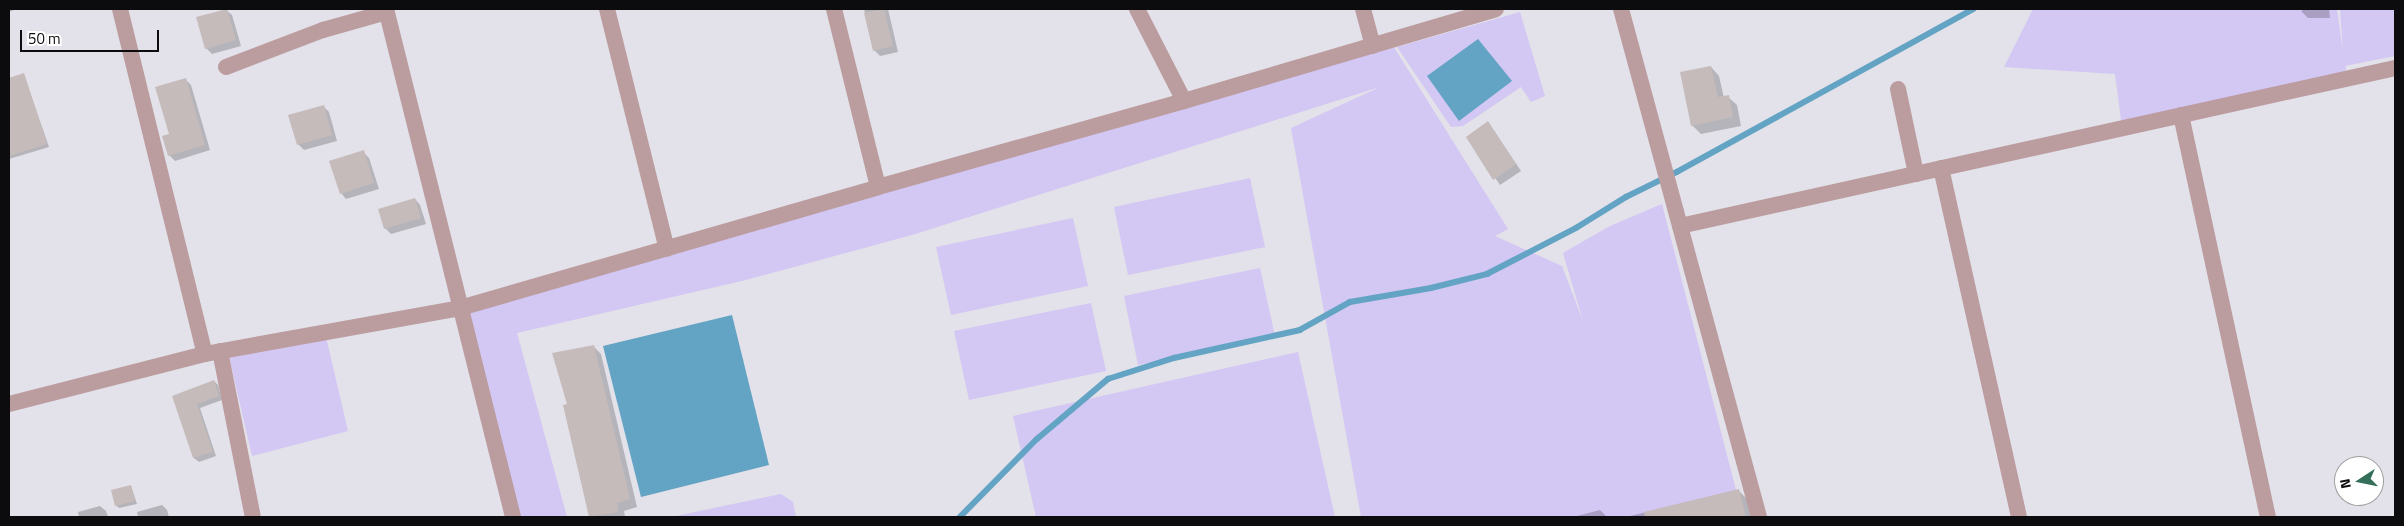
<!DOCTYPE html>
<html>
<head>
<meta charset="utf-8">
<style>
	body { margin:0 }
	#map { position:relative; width:2404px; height:526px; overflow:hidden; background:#e3e1e9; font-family:"Titillium Web",sans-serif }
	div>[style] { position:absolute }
	.green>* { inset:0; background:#d3c7f4 }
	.water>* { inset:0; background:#63a3c3 }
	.shadow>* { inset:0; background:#0003 }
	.stream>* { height:5.5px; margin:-2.75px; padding:0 2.75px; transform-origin:2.75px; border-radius:2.75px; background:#63a3c3 }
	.building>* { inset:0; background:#c5bbba }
	.minor>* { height:16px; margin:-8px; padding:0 8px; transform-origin:8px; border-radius:8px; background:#bb9c9f }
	span { translate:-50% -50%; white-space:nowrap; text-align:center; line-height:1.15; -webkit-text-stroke:4.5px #fff; paint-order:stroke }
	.frame { position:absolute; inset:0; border:10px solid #0c0c0e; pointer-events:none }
	.north { position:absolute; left:2334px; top:456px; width:50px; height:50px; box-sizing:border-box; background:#fff; border:1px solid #9e9e9f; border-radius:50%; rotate:259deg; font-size:14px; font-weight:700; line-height:20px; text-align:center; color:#0c0c0e }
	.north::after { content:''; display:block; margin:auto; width:18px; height:22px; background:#346f59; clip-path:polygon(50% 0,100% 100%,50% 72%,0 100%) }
	.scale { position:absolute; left:20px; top:30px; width:139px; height:22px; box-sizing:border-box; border:2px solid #0c0c0e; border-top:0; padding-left:6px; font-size:15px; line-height:18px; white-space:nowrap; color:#0c0c0e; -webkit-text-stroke:4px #fff; paint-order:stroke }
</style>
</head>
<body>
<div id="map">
	<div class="green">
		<div style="clip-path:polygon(2033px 9px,2337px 9px,2343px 52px,2340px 9px,2395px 9px,2395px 56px,2345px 66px,2349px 78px,2122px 128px,2115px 74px,2004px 67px)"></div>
		<div style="clip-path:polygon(1520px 12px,1545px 96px,1531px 102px,1521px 87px,1463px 126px,1451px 127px,1397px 47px)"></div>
		<div style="clip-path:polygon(1390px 41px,1508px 229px,1495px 236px,1562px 266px,1583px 321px,1563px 253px,1610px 226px,1662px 204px,1743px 517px,1361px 517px,1291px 128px,1380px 87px,912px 235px,746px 280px,517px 333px,567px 517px,513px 517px,462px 314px)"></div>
		<div style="clip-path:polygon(1250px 178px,1265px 247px,1128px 275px,1114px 207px)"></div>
		<div style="clip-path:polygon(1073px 218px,1088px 286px,951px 315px,936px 247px)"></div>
		<div style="clip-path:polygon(1260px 268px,1275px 336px,1138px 365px,1124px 296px)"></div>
		<div style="clip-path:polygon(1091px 303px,1106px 371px,969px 400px,954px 331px)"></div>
		<div style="clip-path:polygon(326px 337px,348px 431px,252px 456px,229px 356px)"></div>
		<div style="clip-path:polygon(1298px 352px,1335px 517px,1036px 517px,1013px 416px)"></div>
		<div style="clip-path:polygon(781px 494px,793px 502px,796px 517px,671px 517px)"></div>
	</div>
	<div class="water">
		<div style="clip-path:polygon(1478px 39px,1512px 81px,1459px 121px,1427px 76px)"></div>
		<div style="clip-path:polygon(732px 315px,769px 465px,641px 497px,603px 346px)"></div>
	</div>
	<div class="shadow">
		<div style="clip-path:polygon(9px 9px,14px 9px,14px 10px,9px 12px)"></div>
		<div style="clip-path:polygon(864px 9px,888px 9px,898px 52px,880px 56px,874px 50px)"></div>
		<div style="clip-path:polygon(2302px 9px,2329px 9px,2330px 18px,2308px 18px,2302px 12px)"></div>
		<div style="clip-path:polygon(226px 10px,232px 15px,241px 46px,212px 54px,206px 48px)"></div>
		<div style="clip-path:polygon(1711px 67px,1719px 76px,1724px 98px,1728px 97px,1737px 105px,1741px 126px,1701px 134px,1692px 125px)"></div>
		<div style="clip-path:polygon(24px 75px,49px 147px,9px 159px,9px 80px)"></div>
		<div style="clip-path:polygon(186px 80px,191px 85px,210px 150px,175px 161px,169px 155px,170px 134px)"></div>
		<div style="clip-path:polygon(323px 106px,329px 112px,337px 141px,304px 150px,298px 144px)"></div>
		<div style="clip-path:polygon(1488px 122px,1521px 171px,1500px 185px,1467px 137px)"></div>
		<div style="clip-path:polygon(363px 152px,369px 158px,379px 189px,346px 199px,341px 193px)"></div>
		<div style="clip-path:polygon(415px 199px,420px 205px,426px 224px,391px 234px,385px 228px)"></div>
		<div style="clip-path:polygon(593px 346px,601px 354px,637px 507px,624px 511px,625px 517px,591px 517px,565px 406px,568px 405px)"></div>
		<div style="clip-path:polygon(214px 381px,218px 385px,222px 400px,200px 408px,216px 456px,199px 462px,194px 458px,173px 397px)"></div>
		<div style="clip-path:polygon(131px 486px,137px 504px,119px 508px,116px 505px)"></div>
		<div style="clip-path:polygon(1738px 490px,1749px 501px,1753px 517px,1626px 517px)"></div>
		<div style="clip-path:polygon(162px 505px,167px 510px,169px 517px,138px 517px,137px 512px)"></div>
		<div style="clip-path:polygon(100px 506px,106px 511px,108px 517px,79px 517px,78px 512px)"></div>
		<div style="clip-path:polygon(1600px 510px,1607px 517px,1573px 517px)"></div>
	</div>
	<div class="stream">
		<div style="left:960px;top:517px;width:110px;rotate:-45.4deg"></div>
		<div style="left:1037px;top:439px;width:93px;rotate:-40.2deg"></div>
		<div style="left:1108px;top:379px;width:69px;rotate:-17.7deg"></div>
		<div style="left:1174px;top:358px;width:129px;rotate:-12.5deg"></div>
		<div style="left:1300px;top:330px;width:57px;rotate:-29.2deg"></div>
		<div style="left:1350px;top:302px;width:82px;rotate:-9.8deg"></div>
		<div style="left:1431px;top:288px;width:58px;rotate:-14deg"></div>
		<div style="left:1487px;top:274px;width:100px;rotate:-27.3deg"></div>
		<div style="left:1576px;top:228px;width:59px;rotate:-31.8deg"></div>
		<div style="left:1626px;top:197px;width:57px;rotate:-26.1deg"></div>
		<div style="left:1677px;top:172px;width:338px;rotate:-28.8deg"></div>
	</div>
	<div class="building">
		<div style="clip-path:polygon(227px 9px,236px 40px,205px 49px,196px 17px)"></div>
		<div style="clip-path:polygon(884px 9px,893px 46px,873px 51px,864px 13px)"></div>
		<div style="clip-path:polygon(1711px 66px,1718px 97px,1729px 95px,1733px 117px,1691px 126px,1680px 72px)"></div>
		<div style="clip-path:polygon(24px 73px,47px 144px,9px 156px,9px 78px)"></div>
		<div style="clip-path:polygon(186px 78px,205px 145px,168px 156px,162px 136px,169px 134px,155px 87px)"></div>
		<div style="clip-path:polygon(324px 105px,332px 135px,297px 145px,288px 115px)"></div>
		<div style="clip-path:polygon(1488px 121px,1516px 164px,1493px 180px,1466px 137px)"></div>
		<div style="clip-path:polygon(364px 150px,374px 183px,340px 194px,329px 161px)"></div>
		<div style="clip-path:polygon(415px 198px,421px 218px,384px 229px,378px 209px)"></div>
		<div style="clip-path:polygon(594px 345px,630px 499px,617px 503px,618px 512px,589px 517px,563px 405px,567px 404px,552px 353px)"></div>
		<div style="clip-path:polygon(214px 380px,219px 396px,197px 404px,213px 452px,193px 458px,172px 396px)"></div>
		<div style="clip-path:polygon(131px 485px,135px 501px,115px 506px,111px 490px)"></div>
		<div style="clip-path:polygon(1739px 489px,1746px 517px,1645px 517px,1644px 512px)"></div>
	</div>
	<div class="minor">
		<div style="left:120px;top:9px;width:355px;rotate:76.2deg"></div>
		<div style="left:386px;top:9px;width:524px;rotate:75.96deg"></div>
		<div style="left:607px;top:9px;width:247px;rotate:76deg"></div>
		<div style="left:834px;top:9px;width:183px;rotate:76.1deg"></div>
		<div style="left:1137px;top:9px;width:103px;rotate:62.9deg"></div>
		<div style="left:1363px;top:9px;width:38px;rotate:75deg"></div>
		<div style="left:1621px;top:9px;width:526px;rotate:74.8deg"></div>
		<div style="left:226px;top:67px;width:104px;rotate:-20.9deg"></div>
		<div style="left:323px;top:30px;width:66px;rotate:-15.7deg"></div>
		<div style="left:1898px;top:89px;width:87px;rotate:78deg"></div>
		<div style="left:2181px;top:115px;width:411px;rotate:77.8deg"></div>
		<div style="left:1941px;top:168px;width:358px;rotate:77.4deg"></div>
		<div style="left:1680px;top:226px;width:732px;rotate:-12.46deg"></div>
		<div style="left:220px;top:351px;width:169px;rotate:78.8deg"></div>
		<div style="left:9px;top:404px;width:202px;rotate:-14.3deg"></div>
		<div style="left:205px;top:354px;width:259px;rotate:-10.2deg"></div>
		<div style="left:460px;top:308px;width:435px;rotate:-16.1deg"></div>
		<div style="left:878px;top:187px;width:318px;rotate:-15.7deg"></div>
		<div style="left:1184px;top:101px;width:325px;rotate:-16.4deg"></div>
	</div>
	<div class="frame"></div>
	<div class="north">N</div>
	<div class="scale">50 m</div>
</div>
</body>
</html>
